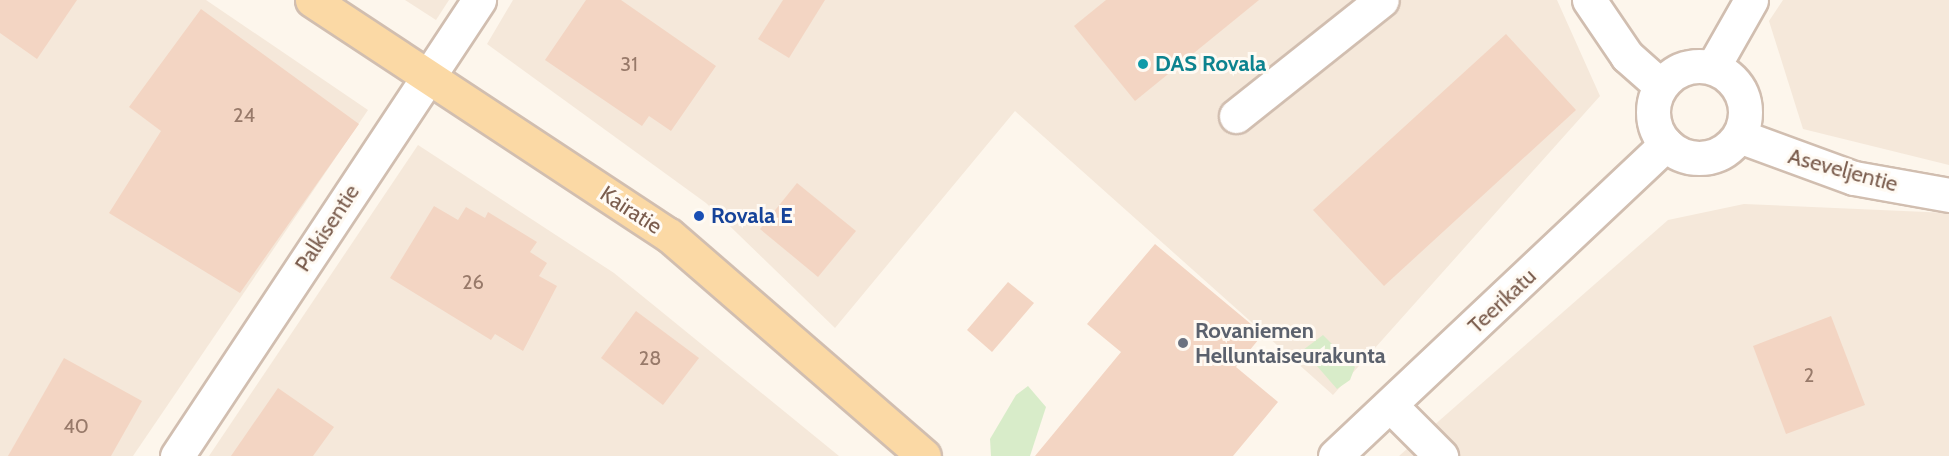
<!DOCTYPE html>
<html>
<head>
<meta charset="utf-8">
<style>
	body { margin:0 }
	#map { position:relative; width:1949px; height:456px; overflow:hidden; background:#fdf6ec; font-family:Cabin,sans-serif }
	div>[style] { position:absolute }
	.residential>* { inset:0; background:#f5e8da }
	.green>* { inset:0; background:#d8ecc9 }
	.building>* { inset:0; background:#f3d5c3 }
	.roads { filter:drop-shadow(2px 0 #d1beb0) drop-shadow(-2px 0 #d1beb0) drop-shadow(0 2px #d1beb0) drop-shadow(0 -2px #d1beb0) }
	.minor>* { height:33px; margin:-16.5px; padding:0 16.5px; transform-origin:16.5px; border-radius:16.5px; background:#fff }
	.minor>.ring { margin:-16.5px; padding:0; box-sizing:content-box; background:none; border:33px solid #fff; border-radius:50% }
	.major>* { height:33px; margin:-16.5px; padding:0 16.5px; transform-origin:16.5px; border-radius:16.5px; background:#fbd9a5 }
	.dots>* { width:16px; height:16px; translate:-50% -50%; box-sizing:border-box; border:3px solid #fffaf3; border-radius:50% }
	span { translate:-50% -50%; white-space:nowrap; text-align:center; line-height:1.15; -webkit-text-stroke:6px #fffaf3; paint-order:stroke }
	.number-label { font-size:20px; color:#987a6a }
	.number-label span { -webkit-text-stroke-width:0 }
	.culture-label { font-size:22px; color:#0d838f; font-weight:700 }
	.left { translate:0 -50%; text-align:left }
	.street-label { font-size:22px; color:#7a5c4d }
	.transit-label { font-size:22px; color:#164399; font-weight:700 }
	.worship-label { font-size:22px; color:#5b616d; font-weight:700 }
</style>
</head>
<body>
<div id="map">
	<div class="residential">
		<div style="clip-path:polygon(0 0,206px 0,368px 110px,133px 456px,0 456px)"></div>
		<div style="clip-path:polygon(405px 0,449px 0,436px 20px)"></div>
		<div style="clip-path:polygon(513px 0,1557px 0,1600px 96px,1333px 395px,1015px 111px,835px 328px,706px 203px,487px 44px)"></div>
		<div style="clip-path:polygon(1783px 0,1949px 0,1949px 165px,1803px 129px,1769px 21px)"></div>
		<div style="clip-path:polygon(418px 145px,614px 273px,839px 456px,209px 456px)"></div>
		<div style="clip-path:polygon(1744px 204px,1949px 213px,1949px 456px,1399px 456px,1668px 220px)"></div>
	</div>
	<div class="green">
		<div style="clip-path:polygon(1323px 335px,1355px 367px,1350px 380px,1337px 389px,1303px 350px)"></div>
		<div style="clip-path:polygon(1028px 386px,1046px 407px,1030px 456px,991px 456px,990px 439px,1016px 395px)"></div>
	</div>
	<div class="building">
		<div style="clip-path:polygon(0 0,77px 0,37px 59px,0 33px)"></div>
		<div style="clip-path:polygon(586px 0,621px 0,716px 66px,671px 131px,649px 116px,642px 126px,545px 60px)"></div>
		<div style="clip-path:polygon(783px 0,825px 0,789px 58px,758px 39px)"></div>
		<div style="clip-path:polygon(1106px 0,1259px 0,1135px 101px,1074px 26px)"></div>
		<div style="clip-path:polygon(201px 9px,359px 124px,240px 293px,109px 213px,161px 131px,129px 107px)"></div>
		<div style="clip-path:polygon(1506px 34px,1576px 110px,1384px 286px,1313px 210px)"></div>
		<div style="clip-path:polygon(797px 183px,856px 231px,818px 277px,760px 229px)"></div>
		<div style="clip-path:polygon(434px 206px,458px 220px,466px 207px,485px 218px,488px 212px,537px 242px,530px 252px,547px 263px,539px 276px,557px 286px,523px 351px,495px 334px,491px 340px,390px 278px)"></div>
		<div style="clip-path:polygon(1155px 244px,1263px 334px,1236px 367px,1278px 402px,1233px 456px,1035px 456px,1121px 352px,1087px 324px)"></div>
		<div style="clip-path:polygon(1008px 282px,1034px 303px,992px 352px,967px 330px)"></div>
		<div style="clip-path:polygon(636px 311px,699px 358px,663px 405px,601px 358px)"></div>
		<div style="clip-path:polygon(1831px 316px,1865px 405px,1786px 434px,1753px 346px)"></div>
		<div style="clip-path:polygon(64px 358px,142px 401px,111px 456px,8px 456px)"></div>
		<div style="clip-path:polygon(278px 388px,334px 427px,313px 456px,231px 456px)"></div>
	</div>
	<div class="roads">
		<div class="minor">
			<div style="left:1589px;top:0;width:68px;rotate:55.8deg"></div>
			<div style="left:1627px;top:56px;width:45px;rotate:41.4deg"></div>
			<div class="ring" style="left:1653px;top:66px;width:59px;height:59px"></div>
			<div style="left:1713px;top:67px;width:77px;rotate:-60.4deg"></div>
			<div style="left:1236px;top:116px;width:186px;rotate:-38.5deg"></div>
			<div style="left:1739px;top:136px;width:122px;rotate:20.1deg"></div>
			<div style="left:1854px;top:178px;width:97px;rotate:10.1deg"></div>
			<div style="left:1391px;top:406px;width:71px;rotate:45deg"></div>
			<div style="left:177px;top:456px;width:547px;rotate:-56.48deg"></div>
			<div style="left:1335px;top:456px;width:455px;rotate:-43.3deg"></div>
		</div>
		<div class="major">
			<div style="left:312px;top:0;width:427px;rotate:33.4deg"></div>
			<div style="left:669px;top:235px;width:337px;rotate:40.9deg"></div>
		</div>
	</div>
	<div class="dots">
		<div style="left:1143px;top:64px;background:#0f9aa8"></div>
		<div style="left:699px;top:216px;background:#1a4fb4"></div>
		<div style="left:1183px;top:343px;background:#6b7280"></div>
	</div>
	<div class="number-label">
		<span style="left:629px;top:64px">31</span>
		<span style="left:244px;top:115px">24</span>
		<span style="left:473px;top:282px">26</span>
		<span style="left:650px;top:358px">28</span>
		<span style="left:1809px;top:375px">2</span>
		<span style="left:76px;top:426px">40</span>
	</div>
	<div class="culture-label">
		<span class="left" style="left:1155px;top:64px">DAS Rovala</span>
	</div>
	<div class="street-label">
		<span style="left:1843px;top:170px;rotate:15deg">Aseveljentie</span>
		<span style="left:631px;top:210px;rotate:33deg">Kairatie</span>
		<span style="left:327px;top:228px;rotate:-57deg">Palkisentie</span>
		<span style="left:1502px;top:301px;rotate:-43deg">Teerikatu</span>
	</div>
	<div class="transit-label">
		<span class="left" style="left:711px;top:216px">Rovala E</span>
	</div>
	<div class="worship-label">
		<span class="left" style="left:1195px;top:343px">Rovaniemen<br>Helluntaiseurakunta</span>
	</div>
</div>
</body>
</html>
